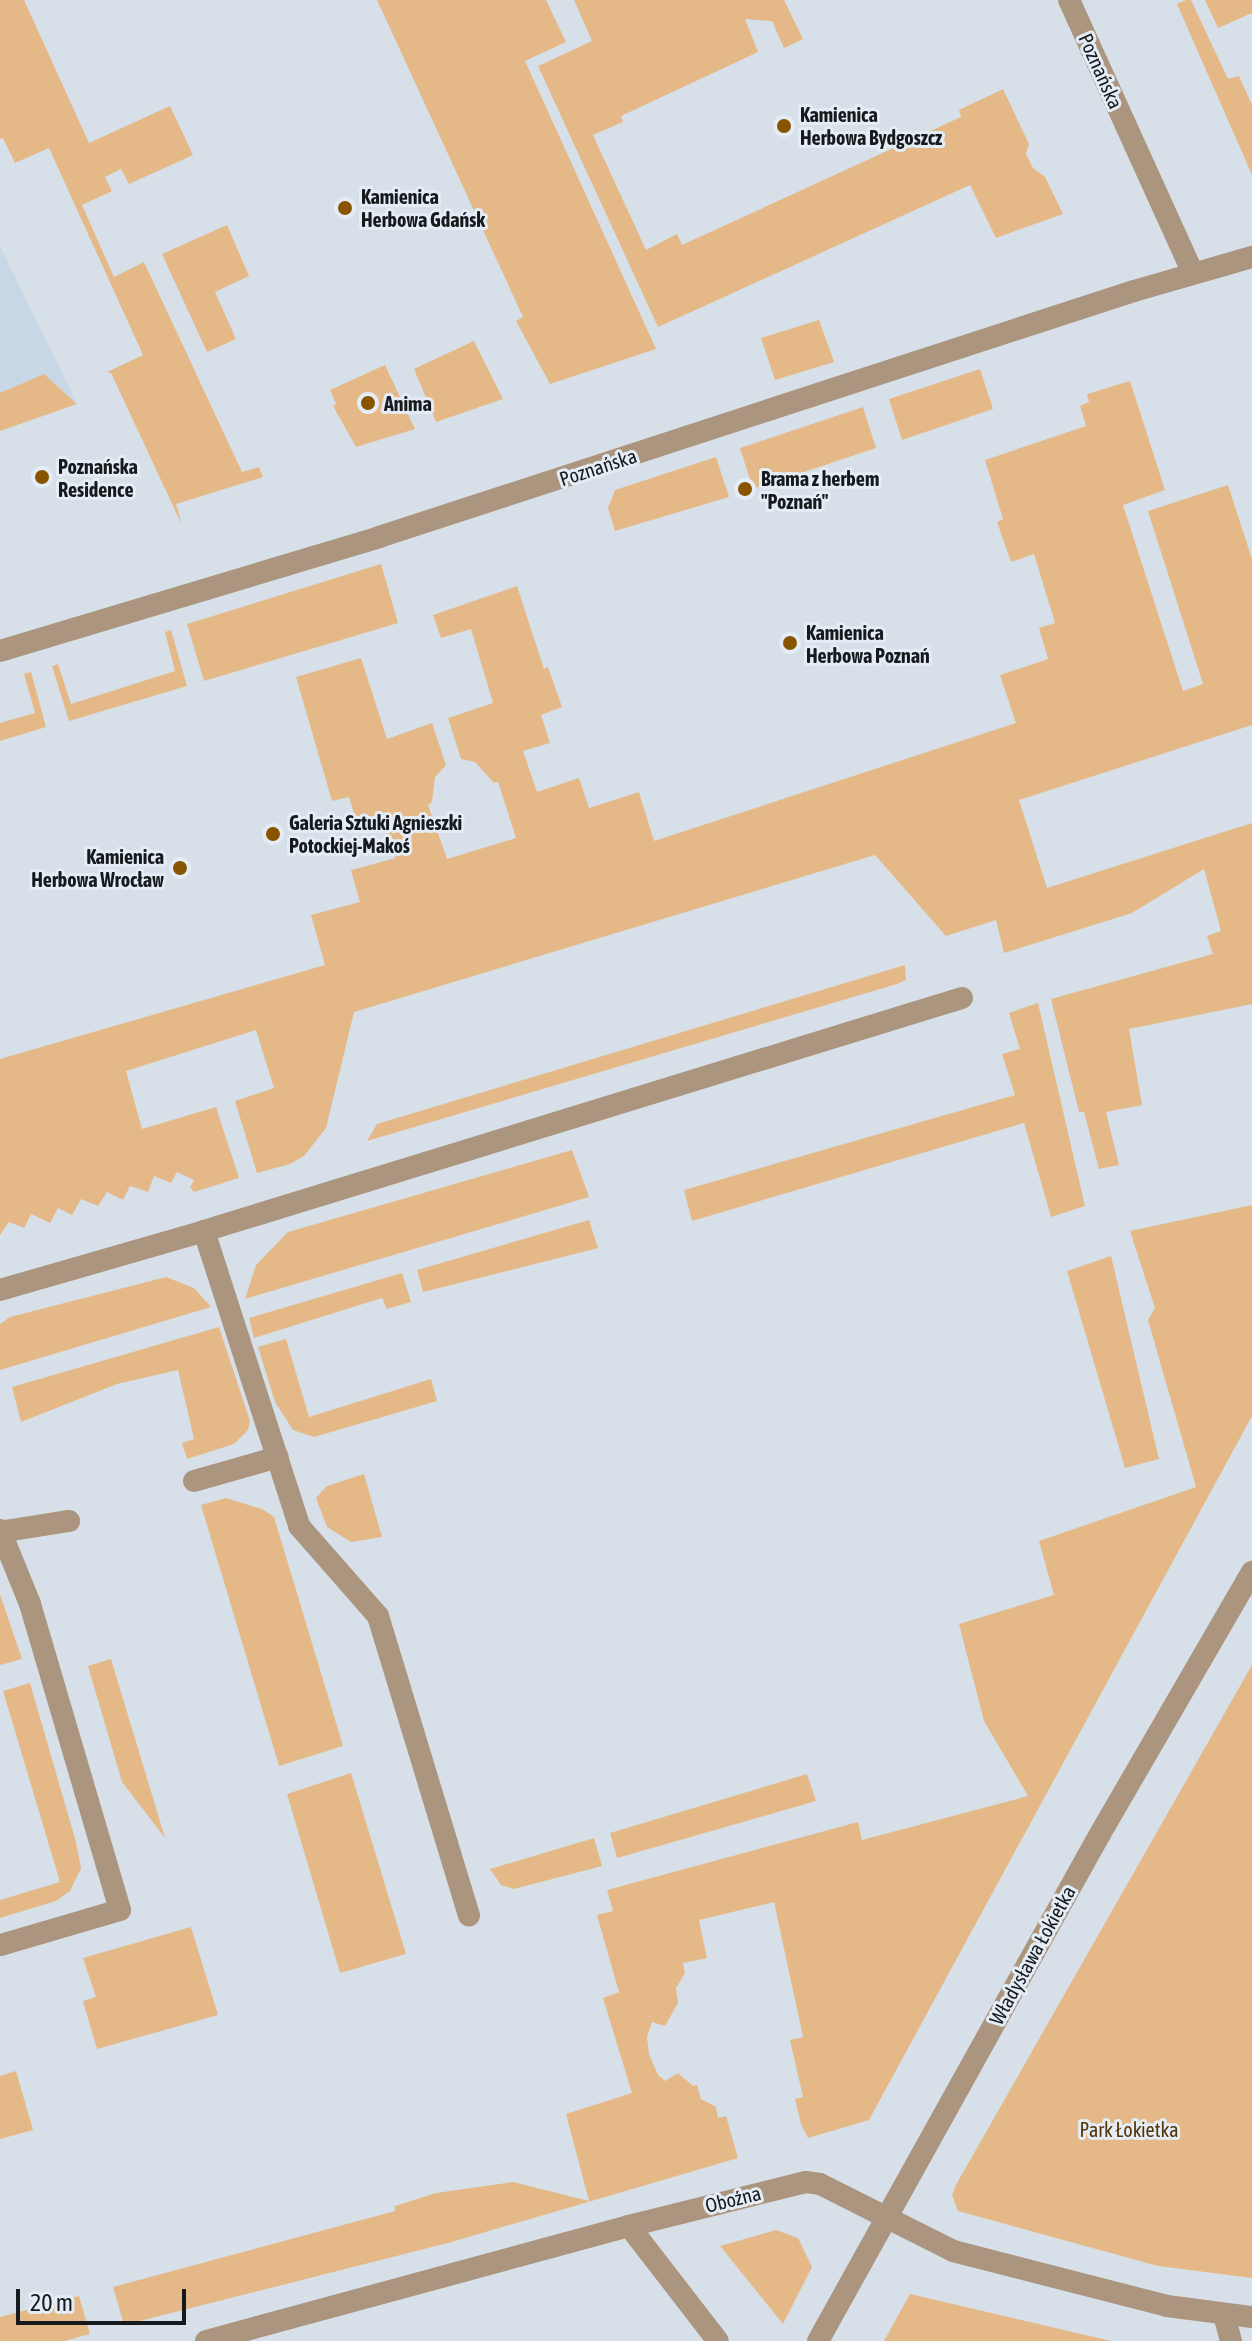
<!DOCTYPE html>
<html>
<head>
<meta charset="utf-8">
<style>
	body { margin:0 }
	#map { position:relative; width:1252px; height:2341px; overflow:hidden; background:#d7e0e8; font-family:"Asap Condensed",sans-serif }
	div>[style] { position:absolute }
	.built>* { inset:0; background:#c8d7e5 }
	.green>* { inset:0; background:#e5b987 }
	.service>* { height:22px; margin:-11px; padding:0 11px; transform-origin:11px; border-radius:11px; background:#ab957e }
	.minor>* { height:22px; margin:-11px; padding:0 11px; transform-origin:11px; border-radius:11px; background:#ab957e }
	.tertiary>* { height:22px; margin:-11px; padding:0 11px; transform-origin:11px; border-radius:11px; background:#ab957e }
	.dots>* { width:22px; height:22px; translate:-50% -50%; box-sizing:border-box; border:4px solid #e4edf5; border-radius:50% }
	span { translate:-50% -50%; white-space:nowrap; text-align:center; line-height:1.15; -webkit-text-stroke:6px #e4edf5; paint-order:stroke }
	.street-label { font-size:20px; color:#171a1d }
	.poi-label { font-size:20px; color:#171a1d; font-weight:700 }
	.left { translate:0 -50%; text-align:left }
	.right { translate:-100% -50%; text-align:right }
	.park-label { font-size:20px; color:#543304 }
	.scale { position:absolute; left:16px; top:2289px; width:170px; height:36px; box-sizing:border-box; border:4px solid #171a1d; border-top:0; padding-left:10px; font-size:24px; line-height:28px; white-space:nowrap; color:#171a1d; -webkit-text-stroke:6px #e4edf5; paint-order:stroke }
</style>
</head>
<body>
<div id="map">
	<div class="built">
		<div style="clip-path:polygon(0 246px,77px 404px,44px 374px,0 393px)"></div>
	</div>
	<div class="green">
		<div style="clip-path:polygon(0 0,24px 0,89px 143px,170px 106px,193px 155px,129px 184px,121px 169px,105px 177px,112px 191px,82px 205px,114px 277px,144px 262px,242px 472px,259px 467px,263px 477px,176px 504px,182px 525px,111px 373px,107px 372px,143px 355px,49px 148px,15px 163px,3px 138px,0 139px)"></div>
		<div style="clip-path:polygon(377px 0,546px 0,566px 42px,525px 61px,656px 349px,550px 384px,516px 321px,523px 317px)"></div>
		<div style="clip-path:polygon(574px 0,784px 0,803px 39px,784px 48px,772px 21px,745px 19px,758px 52px,621px 116px,623px 122px,593px 135px,646px 250px,677px 234px,682px 245px,961px 117px,959px 110px,1003px 89px,1029px 144px,1026px 154px,1033px 168px,1045px 177px,1063px 214px,996px 238px,970px 185px,658px 327px,538px 66px,592px 41px)"></div>
		<div style="clip-path:polygon(1186px 0,1191px 0,1228px 79px,1239px 76px,1252px 105px,1252px 175px,1177px 4px)"></div>
		<div style="clip-path:polygon(1205px 0,1252px 0,1252px 13px,1218px 28px)"></div>
		<div style="clip-path:polygon(227px 225px,249px 276px,215px 292px,236px 339px,207px 352px,162px 254px)"></div>
		<div style="clip-path:polygon(819px 320px,834px 362px,775px 380px,761px 338px)"></div>
		<div style="clip-path:polygon(474px 341px,503px 399px,436px 422px,414px 369px)"></div>
		<div style="clip-path:polygon(385px 365px,415px 429px,356px 447px,333px 406px,336px 404px,330px 390px)"></div>
		<div style="clip-path:polygon(980px 369px,993px 409px,902px 440px,889px 399px)"></div>
		<div style="clip-path:polygon(44px 374px,77px 404px,0 431px,0 393px)"></div>
		<div style="clip-path:polygon(1130px 381px,1165px 490px,1123px 505px,1183px 691px,1203px 684px,1148px 511px,1228px 485px,1252px 559px,1252px 725px,1019px 800px,1047px 888px,1252px 823px,1252px 1004px,1129px 1029px,1142px 1105px,1106px 1112px,1119px 1165px,1099px 1169px,1084px 1112px,1079px 1112px,1051px 999px,1213px 954px,1207px 936px,1221px 931px,1204px 869px,1132px 913px,1004px 953px,996px 920px,946px 936px,875px 855px,354px 1012px,326px 1128px,304px 1156px,290px 1164px,257px 1173px,235px 1101px,274px 1088px,256px 1030px,126px 1071px,142px 1129px,216px 1107px,239px 1178px,194px 1192px,190px 1187px,194px 1180px,177px 1172px,171px 1183px,154px 1176px,148px 1192px,130px 1186px,123px 1200px,107px 1192px,98px 1206px,81px 1199px,72px 1215px,58px 1208px,50px 1223px,31px 1214px,24px 1228px,9px 1222px,0 1235px,0 1059px,325px 965px,311px 915px,360px 902px,351px 870px,396px 858px,384px 819px,358px 826px,349px 797px,332px 801px,296px 677px,361px 658px,387px 739px,432px 723px,446px 765px,435px 777px,432px 802px,428px 805px,447px 859px,516px 838px,498px 782px,494px 783px,475px 762px,461px 759px,448px 718px,493px 703px,471px 629px,441px 638px,433px 615px,517px 586px,544px 669px,548px 667px,562px 707px,541px 715px,550px 743px,523px 751px,537px 792px,579px 778px,589px 808px,639px 792px,654px 841px,1016px 723px,1000px 675px,1048px 659px,1039px 628px,1055px 623px,1034px 554px,1011px 562px,997px 522px,1003px 519px,985px 460px,1086px 426px,1080px 406px,1089px 402px,1087px 394px)"></div>
		<div style="clip-path:polygon(863px 407px,876px 448px,753px 489px,740px 448px)"></div>
		<div style="clip-path:polygon(716px 457px,729px 497px,615px 531px,608px 508px,615px 490px)"></div>
		<div style="clip-path:polygon(381px 564px,398px 623px,204px 681px,187px 624px)"></div>
		<div style="clip-path:polygon(171px 630px,187px 686px,69px 721px,52px 666px,58px 664px,71px 704px,175px 671px,165px 632px)"></div>
		<div style="clip-path:polygon(31px 672px,46px 727px,0 741px,0 723px,35px 713px,24px 674px)"></div>
		<div style="clip-path:polygon(905px 965px,906px 980px,897px 984px,367px 1141px,377px 1124px)"></div>
		<div style="clip-path:polygon(1038px 1003px,1085px 1206px,1051px 1217px,1024px 1123px,692px 1221px,684px 1190px,1015px 1095px,1002px 1054px,1020px 1049px,1009px 1013px)"></div>
		<div style="clip-path:polygon(572px 1150px,589px 1197px,245px 1299px,256px 1265px,288px 1232px)"></div>
		<div style="clip-path:polygon(1252px 1205px,1252px 1416px,869px 2120px,808px 2138px,801px 2124px,795px 2099px,803px 2097px,790px 2040px,803px 2037px,774px 1902px,699px 1920px,707px 1958px,683px 1963px,685px 1973px,676px 1988px,678px 2003px,665px 2026px,652px 2022px,647px 2037px,649px 2054px,658px 2075px,665px 2081px,678px 2073px,693px 2086px,697px 2085px,701px 2099px,716px 2107px,718px 2118px,726px 2116px,738px 2158px,448px 2243px,124px 2325px,113px 2287px,395px 2211px,395px 2206px,436px 2193px,513px 2182px,589px 2201px,566px 2114px,632px 2093px,603px 1998px,619px 1992px,597px 1915px,613px 1911px,607px 1890px,858px 1822px,862px 1840px,1028px 1796px,984px 1721px,959px 1624px,1054px 1595px,1039px 1541px,1196px 1487px,1148px 1320px,1155px 1308px,1130px 1231px)"></div>
		<div style="clip-path:polygon(589px 1220px,598px 1248px,423px 1292px,417px 1270px)"></div>
		<div style="clip-path:polygon(1111px 1256px,1159px 1459px,1125px 1468px,1067px 1271px)"></div>
		<div style="clip-path:polygon(402px 1273px,411px 1302px,387px 1309px,382px 1298px,254px 1338px,249px 1318px)"></div>
		<div style="clip-path:polygon(166px 1277px,194px 1288px,211px 1307px,0 1370px,0 1324px,10px 1317px)"></div>
		<div style="clip-path:polygon(219px 1327px,250px 1421px,248px 1430px,234px 1444px,187px 1459px,182px 1443px,194px 1439px,178px 1370px,117px 1384px,21px 1422px,12px 1387px)"></div>
		<div style="clip-path:polygon(286px 1339px,309px 1417px,431px 1379px,437px 1401px,314px 1437px,293px 1430px,275px 1402px,258px 1347px)"></div>
		<div style="clip-path:polygon(364px 1474px,382px 1537px,351px 1542px,327px 1527px,316px 1498px,327px 1486px)"></div>
		<div style="clip-path:polygon(226px 1498px,262px 1509px,274px 1517px,343px 1746px,279px 1766px,201px 1505px)"></div>
		<div style="clip-path:polygon(0 1594px,22px 1659px,0 1665px)"></div>
		<div style="clip-path:polygon(111px 1659px,165px 1838px,122px 1782px,88px 1666px)"></div>
		<div style="clip-path:polygon(1252px 1665px,1252px 2278px,1158px 2266px,958px 2211px,952px 2195px,957px 2183px)"></div>
		<div style="clip-path:polygon(30px 1683px,76px 1842px,81px 1868px,70px 1891px,56px 1901px,0 1918px,0 1900px,60px 1882px,3px 1691px)"></div>
		<div style="clip-path:polygon(351px 1773px,406px 1954px,340px 1973px,287px 1794px)"></div>
		<div style="clip-path:polygon(807px 1774px,816px 1801px,617px 1858px,610px 1833px)"></div>
		<div style="clip-path:polygon(594px 1838px,602px 1866px,514px 1889px,501px 1885px,490px 1869px)"></div>
		<div style="clip-path:polygon(191px 1927px,218px 2015px,97px 2049px,83px 2001px,96px 1997px,83px 1958px)"></div>
		<div style="clip-path:polygon(16px 2071px,33px 2130px,0 2139px,0 2076px)"></div>
		<div style="clip-path:polygon(776px 2230px,798px 2238px,812px 2267px,783px 2324px,720px 2246px)"></div>
		<div style="clip-path:polygon(910px 2294px,1111px 2341px,884px 2341px)"></div>
		<div style="clip-path:polygon(79px 2296px,90px 2334px,64px 2341px,0 2341px,0 2317px)"></div>
	</div>
	<div class="service">
		<div style="left:204px;top:1231px;width:310px;rotate:72.1deg"></div>
		<div style="left:299px;top:1526px;width:120px;rotate:48.7deg"></div>
		<div style="left:378px;top:1616px;width:313px;rotate:73.1deg"></div>
		<div style="left:0;top:1290px;width:212px;rotate:-16.1deg"></div>
		<div style="left:204px;top:1231px;width:793px;rotate:-17.09deg"></div>
		<div style="left:194px;top:1481px;width:87px;rotate:-15.9deg"></div>
		<div style="left:0;top:1530px;width:80px;rotate:67.9deg"></div>
		<div style="left:30px;top:1604px;width:319px;rotate:73.6deg"></div>
		<div style="left:120px;top:1910px;width:125px;rotate:163.7deg"></div>
		<div style="left:0;top:1532px;width:70px;rotate:-9.1deg"></div>
		<div style="left:629px;top:2226px;width:145px;rotate:52.3deg"></div>
		<div style="left:1224px;top:2315px;width:27px;rotate:75deg"></div>
	</div>
	<div class="minor">
		<div style="left:1069px;top:0;width:300px;rotate:65.6deg"></div>
		<div style="left:0;top:651px;width:396px;rotate:-16.7deg"></div>
		<div style="left:379px;top:537px;width:794px;rotate:-18.05deg"></div>
		<div style="left:1134px;top:291px;width:123px;rotate:-16.1deg"></div>
		<div style="left:206px;top:2341px;width:438px;rotate:-15.2deg"></div>
		<div style="left:629px;top:2226px;width:182px;rotate:-14deg"></div>
		<div style="left:806px;top:2182px;width:14px;rotate:8deg"></div>
		<div style="left:820px;top:2184px;width:149px;rotate:26.7deg"></div>
		<div style="left:953px;top:2251px;width:221px;rotate:14.4deg"></div>
		<div style="left:1167px;top:2306px;width:86px;rotate:7.4deg"></div>
	</div>
	<div class="tertiary">
		<div style="left:818px;top:2341px;width:580px;rotate:-60.92deg"></div>
		<div style="left:1100px;top:1834px;width:303px;rotate:-59.9deg"></div>
	</div>
	<div class="dots">
		<div style="left:784px;top:126px;background:#895400"></div>
		<div style="left:345px;top:208px;background:#895400"></div>
		<div style="left:368px;top:403px;background:#895400"></div>
		<div style="left:42px;top:477px;background:#895400"></div>
		<div style="left:745px;top:489px;background:#895400"></div>
		<div style="left:790px;top:643px;background:#895400"></div>
		<div style="left:273px;top:834px;background:#895400"></div>
		<div style="left:180px;top:868px;background:#895400"></div>
	</div>
	<div class="street-label">
		<span style="left:1101px;top:71px;rotate:66deg">Poznańska</span>
		<span style="left:598px;top:467px;rotate:-18deg">Poznańska</span>
		<span style="left:1032px;top:1955px;rotate:-61deg">Władysława Łokietka</span>
		<span style="left:733px;top:2199px;rotate:-14deg">Oboźna</span>
	</div>
	<div class="poi-label">
		<span class="left" style="left:800px;top:126px">Kamienica<br>Herbowa Bydgoszcz</span>
		<span class="left" style="left:361px;top:208px">Kamienica<br>Herbowa Gdańsk</span>
		<span class="left" style="left:384px;top:403px">Anima</span>
		<span class="left" style="left:58px;top:478px">Poznańska<br>Residence</span>
		<span class="left" style="left:761px;top:490px">Brama z herbem<br>"Poznań"</span>
		<span class="left" style="left:806px;top:644px">Kamienica<br>Herbowa Poznań</span>
		<span class="left" style="left:289px;top:834px">Galeria Sztuki Agnieszki<br>Potockiej-Makoś</span>
		<span class="right" style="left:164px;top:868px">Kamienica<br>Herbowa Wrocław</span>
	</div>
	<div class="park-label">
		<span style="left:1129px;top:2129px">Park Łokietka</span>
	</div>
	<div class="scale">20 m</div>
</div>
</body>
</html>
